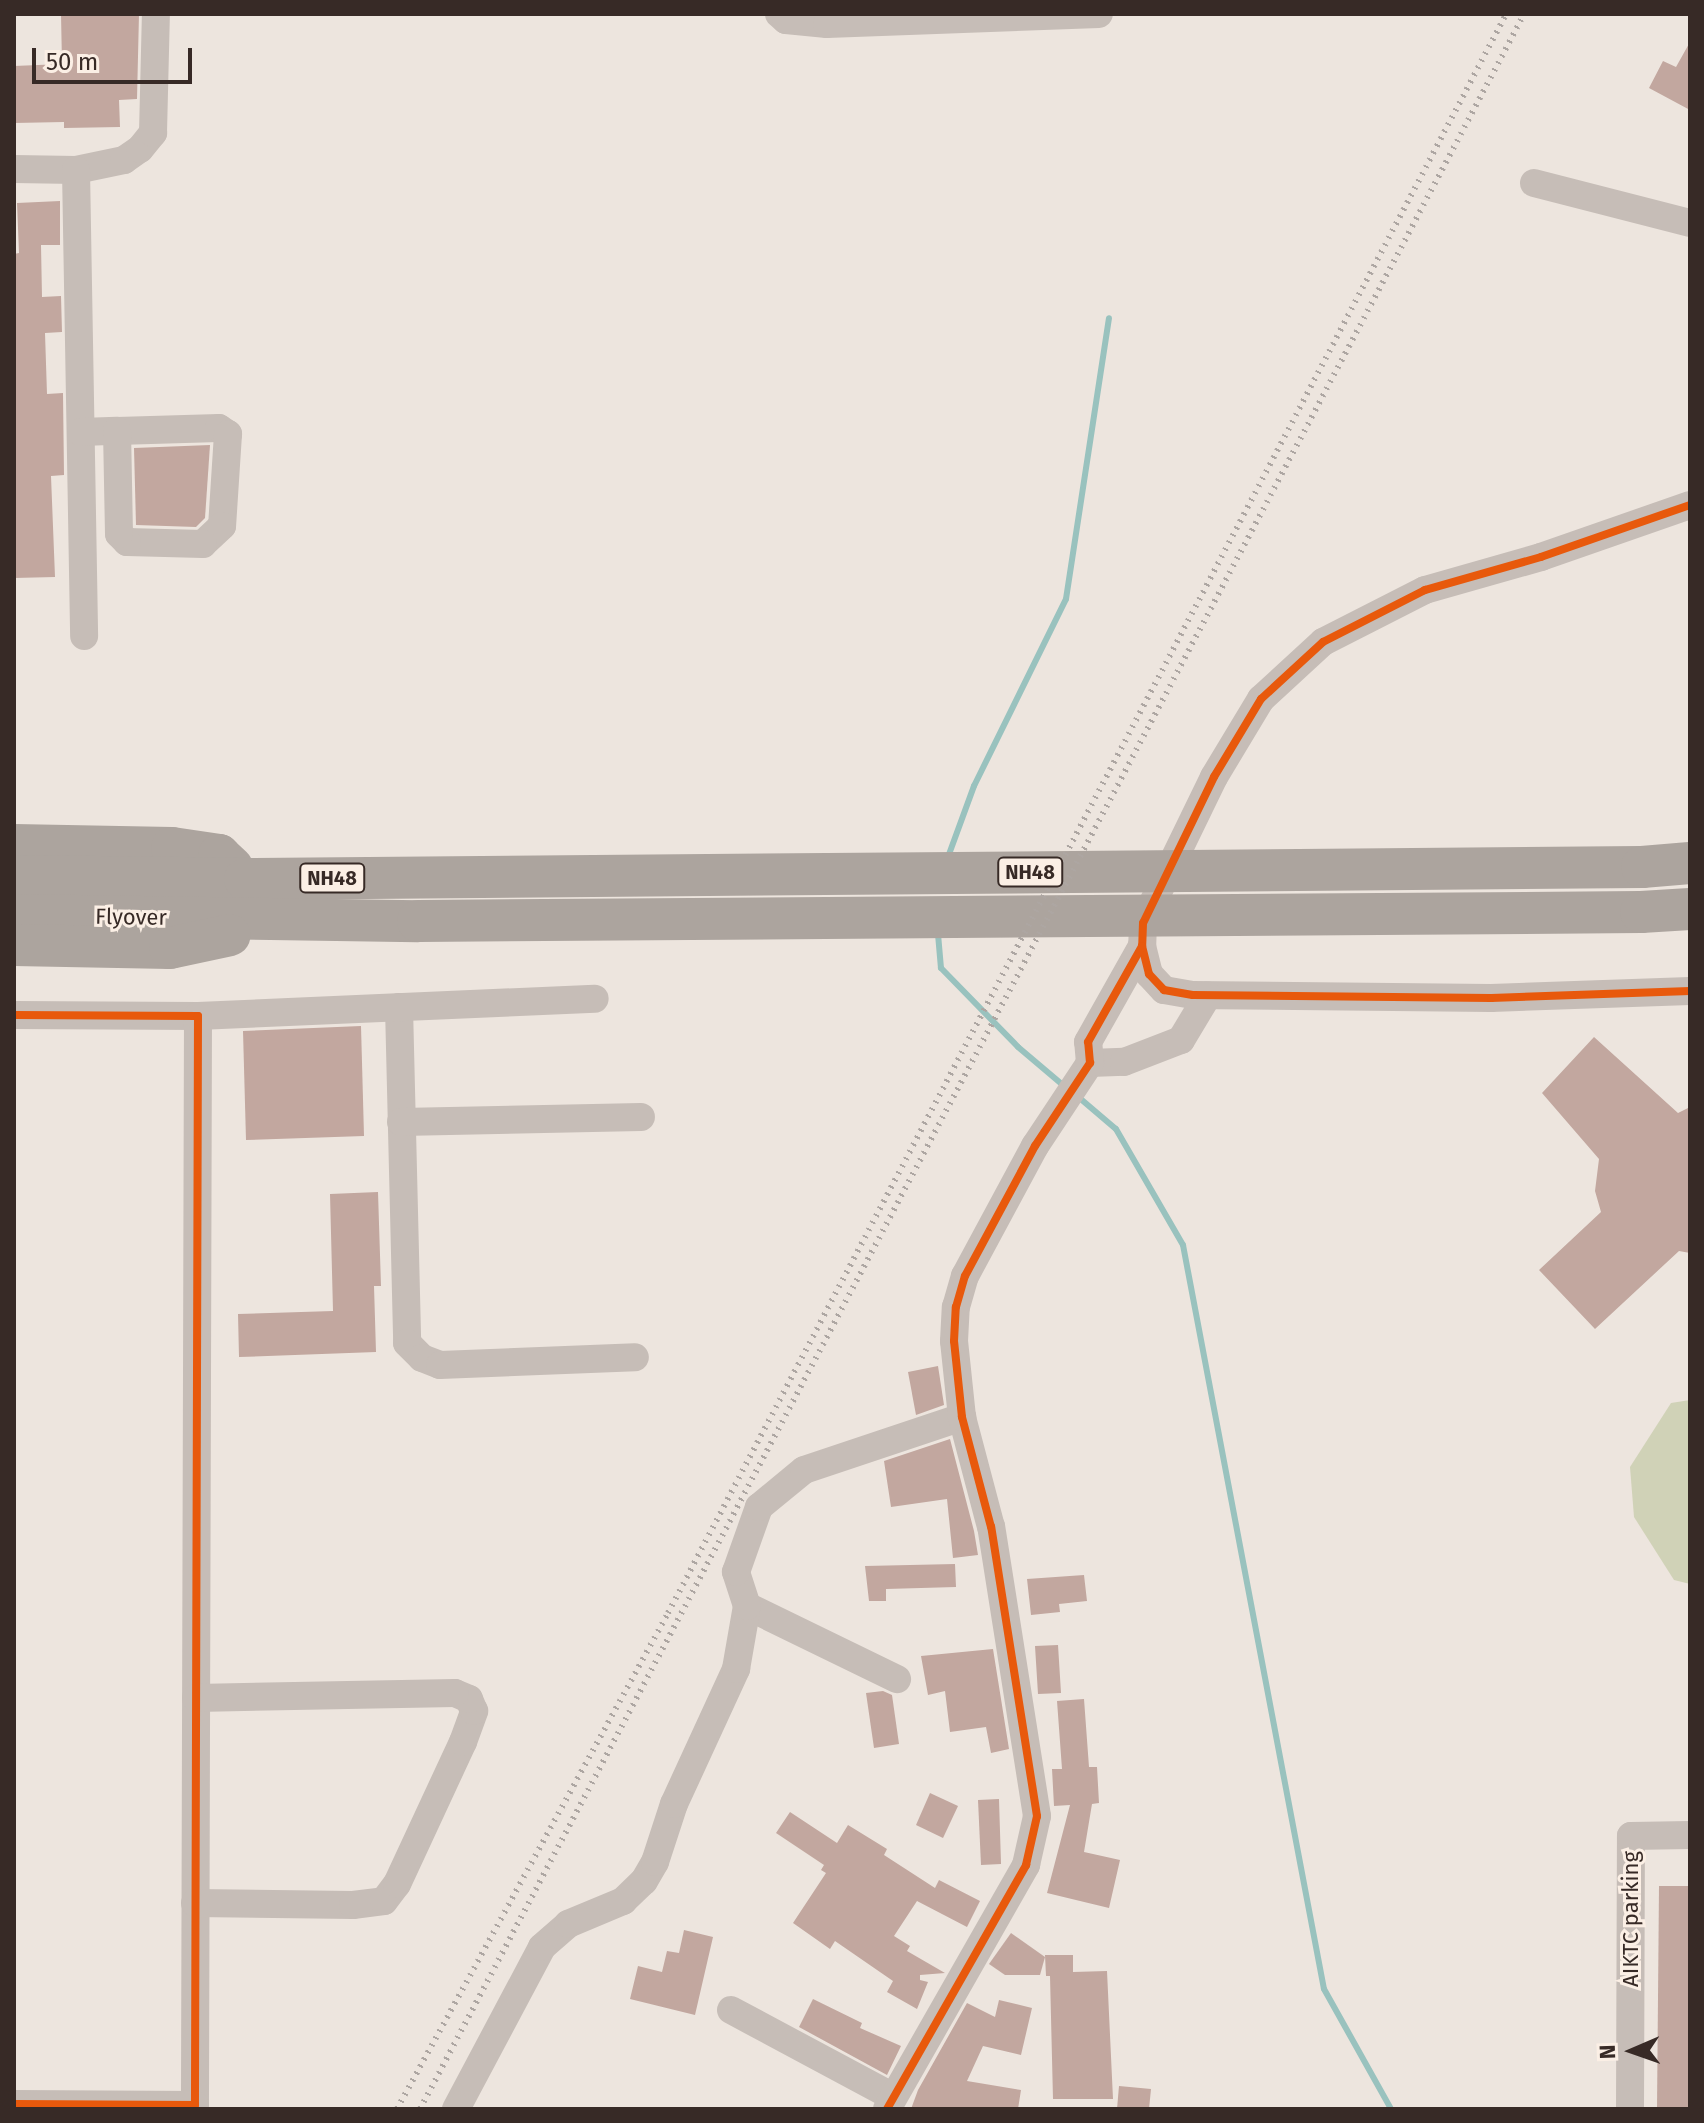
<!DOCTYPE html>
<html>
<head>
<meta charset="utf-8">
<style>
	body { margin:0 }
	#map { position:relative; width:1704px; height:2123px; overflow:hidden; background:#ede5de; font-family:"Fira Sans",sans-serif }
	div>[style] { position:absolute }
	.green>* { inset:0; background:#d0d2b7 }
	.stream>* { height:6px; margin:-3px; padding:0 3px; transform-origin:3px; border-radius:3px; background:#99c2be }
	.building>* { inset:0; background:#c2a79f }
	.minor>* { height:28px; margin:-14px; padding:0 14px; transform-origin:14px; border-radius:14px; background:#c6bdb7 }
	.highway>* { height:42px; margin:-21px; padding:0 21px; transform-origin:21px; border-radius:21px; background:#aca49e }
	.rail>* { height:6px; margin-top:-3px; transform-origin:0; background:repeating-linear-gradient(90deg,#ada6a2 0 2px,transparent 0 8px) }
	.cycleway>* { height:8px; margin:-4px; padding:0 4px; transform-origin:4px; border-radius:4px; background:#e8590c }
	span { translate:-50% -50%; white-space:nowrap; text-align:center; line-height:1.15; -webkit-text-stroke:6px #fbefe5; paint-order:stroke }
	.shield-label span { padding:2px 6px; background:#fbefe5; border:2px solid; border-radius:6px; -webkit-text-stroke-width:0 }
	.shield-label { font-size:20px; color:#372a26; font-weight:700 }
	.street-label { font-size:22px; color:#372a26 }
	.frame { position:absolute; inset:0; border:16px solid #372a26; pointer-events:none }
	.north { position:absolute; left:1592px; top:2011px; width:80px; height:80px; -webkit-text-stroke:6px #fbefe5; paint-order:stroke; rotate:268deg; font-size:22px; font-weight:700; line-height:32px; text-align:center; color:#372a26 }
	.north::after { content:''; display:block; margin:auto; width:28px; height:36px; background:#372a26; clip-path:polygon(50% 0,100% 100%,50% 72%,0 100%) }
	.scale { position:absolute; left:32px; top:48px; width:160px; height:36px; box-sizing:border-box; border:4px solid #372a26; border-top:0; padding-left:10px; font-size:24px; line-height:28px; white-space:nowrap; color:#372a26; -webkit-text-stroke:6px #fbefe5; paint-order:stroke }
</style>
</head>
<body>
<div id="map">
	<div class="green">
		<div style="clip-path:polygon(1690px 1400px,1690px 1584px,1674px 1580px,1634px 1517px,1630px 1467px,1671px 1403px)"></div>
	</div>
	<div class="stream">
		<div style="left:948px;top:857px;width:76px;rotate:-69.9deg"></div>
		<div style="left:974px;top:786px;width:208px;rotate:-63.8deg"></div>
		<div style="left:1066px;top:599px;width:284px;rotate:-81.3deg"></div>
		<div style="left:938px;top:934px;width:34px;rotate:85deg"></div>
		<div style="left:941px;top:968px;width:110px;rotate:45.7deg"></div>
		<div style="left:1018px;top:1047px;width:60px;rotate:40.3deg"></div>
		<div style="left:1076px;top:1095px;width:52px;rotate:40.4deg"></div>
		<div style="left:1116px;top:1129px;width:134px;rotate:60deg"></div>
		<div style="left:1183px;top:1245px;width:757px;rotate:79.27deg"></div>
		<div style="left:1324px;top:1989px;width:137px;rotate:60.8deg"></div>
	</div>
	<div class="building">
		<div style="clip-path:polygon(61px 14px,139px 14px,137px 99px,119px 100px,120px 127px,64px 128px,64px 122px,14px 123px,14px 66px,62px 64px)"></div>
		<div style="clip-path:polygon(1690px 42px,1690px 110px,1649px 88px,1663px 61px,1676px 67px)"></div>
		<div style="clip-path:polygon(60px 201px,60px 245px,41px 245px,42px 297px,61px 296px,62px 332px,45px 333px,47px 394px,63px 393px,64px 475px,51px 476px,55px 577px,14px 578px,14px 254px,19px 253px,17px 203px)"></div>
		<div style="clip-path:polygon(210px 445px,205px 518px,196px 527px,136px 525px,134px 448px)"></div>
		<div style="clip-path:polygon(361px 1026px,364px 1136px,246px 1140px,243px 1031px)"></div>
		<div style="clip-path:polygon(1594px 1037px,1678px 1113px,1690px 1107px,1690px 1253px,1679px 1251px,1595px 1329px,1539px 1270px,1601px 1212px,1595px 1191px,1599px 1159px,1542px 1093px)"></div>
		<div style="clip-path:polygon(378px 1192px,381px 1286px,374px 1286px,376px 1352px,239px 1357px,238px 1314px,333px 1311px,330px 1194px)"></div>
		<div style="clip-path:polygon(938px 1366px,944px 1405px,916px 1415px,908px 1372px)"></div>
		<div style="clip-path:polygon(950px 1439px,974px 1531px,978px 1555px,953px 1558px,947px 1499px,891px 1507px,884px 1461px)"></div>
		<div style="clip-path:polygon(955px 1564px,956px 1587px,886px 1589px,886px 1601px,869px 1601px,865px 1566px)"></div>
		<div style="clip-path:polygon(1084px 1575px,1087px 1601px,1059px 1604px,1060px 1612px,1031px 1615px,1027px 1579px)"></div>
		<div style="clip-path:polygon(1058px 1645px,1061px 1693px,1038px 1694px,1035px 1646px)"></div>
		<div style="clip-path:polygon(993px 1649px,1009px 1749px,991px 1753px,986px 1727px,950px 1732px,945px 1691px,928px 1695px,921px 1656px)"></div>
		<div style="clip-path:polygon(883px 1691px,892px 1695px,899px 1744px,874px 1748px,866px 1693px)"></div>
		<div style="clip-path:polygon(1084px 1699px,1089px 1767px,1097px 1767px,1099px 1803px,1092px 1804px,1084px 1852px,1120px 1860px,1109px 1908px,1047px 1893px,1070px 1805px,1054px 1806px,1052px 1769px,1062px 1769px,1057px 1701px)"></div>
		<div style="clip-path:polygon(930px 1793px,958px 1806px,943px 1838px,916px 1825px)"></div>
		<div style="clip-path:polygon(999px 1799px,1001px 1864px,981px 1865px,978px 1800px)"></div>
		<div style="clip-path:polygon(790px 1812px,837px 1843px,848px 1825px,887px 1849px,884px 1855px,935px 1888px,939px 1880px,980px 1901px,967px 1927px,917px 1901px,894px 1936px,910px 1946px,907px 1951px,945px 1973px,920px 1975px,920px 1980px,928px 1982px,917px 2009px,887px 1992px,893px 1981px,835px 1941px,830px 1949px,793px 1923px,826px 1873px,821px 1870px,824px 1865px,776px 1833px)"></div>
		<div style="clip-path:polygon(1659px 1886px,1690px 1886px,1690px 2109px,1657px 2109px)"></div>
		<div style="clip-path:polygon(684px 1930px,713px 1937px,695px 2015px,630px 1999px,638px 1966px,662px 1972px,667px 1951px,679px 1953px)"></div>
		<div style="clip-path:polygon(1011px 1933px,1045px 1957px,1040px 1975px,1005px 1975px,989px 1964px)"></div>
		<div style="clip-path:polygon(1045px 1955px,1073px 1955px,1073px 1972px,1107px 1971px,1113px 2099px,1053px 2099px,1050px 1976px,1046px 1976px)"></div>
		<div style="clip-path:polygon(813px 1999px,862px 2023px,860px 2028px,901px 2046px,887px 2075px,799px 2027px)"></div>
		<div style="clip-path:polygon(999px 2000px,1032px 2008px,1021px 2055px,983px 2046px,967px 2081px,1021px 2090px,1018px 2109px,911px 2109px,918px 2090px,967px 2003px,995px 2017px)"></div>
		<div style="clip-path:polygon(1119px 2086px,1151px 2089px,1149px 2109px,1117px 2109px)"></div>
	</div>
	<div class="minor">
		<div style="left:779px;top:14px;width:9px;rotate:41deg"></div>
		<div style="left:786px;top:20px;width:41px;rotate:5.6deg"></div>
		<div style="left:827px;top:24px;width:272px;rotate:-2.1deg"></div>
		<div style="left:14px;top:169px;width:62px;rotate:0.9deg"></div>
		<div style="left:76px;top:170px;width:49px;rotate:-11.8deg"></div>
		<div style="left:124px;top:160px;width:19px;rotate:-35deg"></div>
		<div style="left:140px;top:149px;width:21px;rotate:-51deg"></div>
		<div style="left:153px;top:133px;width:119px;rotate:-88.6deg"></div>
		<div style="left:76px;top:170px;width:466px;rotate:89deg"></div>
		<div style="left:1534px;top:183px;width:161px;rotate:14.4deg"></div>
		<div style="left:81px;top:432px;width:36px;rotate:-2deg"></div>
		<div style="left:117px;top:431px;width:102px;rotate:-1.7deg"></div>
		<div style="left:219px;top:428px;width:11px;rotate:34deg"></div>
		<div style="left:228px;top:434px;width:92px;rotate:93.7deg"></div>
		<div style="left:222px;top:526px;width:26px;rotate:137deg"></div>
		<div style="left:203px;top:544px;width:76px;rotate:-178.5deg"></div>
		<div style="left:127px;top:542px;width:11px;rotate:-135deg"></div>
		<div style="left:119px;top:534px;width:103px;rotate:-91.1deg"></div>
		<div style="left:1690px;top:505px;width:158px;rotate:160.8deg"></div>
		<div style="left:1541px;top:557px;width:121px;rotate:164.1deg"></div>
		<div style="left:1425px;top:590px;width:114px;rotate:153deg"></div>
		<div style="left:1323px;top:642px;width:84px;rotate:137.4deg"></div>
		<div style="left:1261px;top:699px;width:91px;rotate:121.1deg"></div>
		<div style="left:1214px;top:777px;width:162px;rotate:115.9deg"></div>
		<div style="left:1143px;top:923px;width:23px;rotate:92deg"></div>
		<div style="left:1142px;top:946px;width:29px;rotate:76deg"></div>
		<div style="left:1149px;top:974px;width:22px;rotate:47deg"></div>
		<div style="left:1164px;top:990px;width:29px;rotate:10deg"></div>
		<div style="left:1193px;top:995px;width:298px;rotate:0.6deg"></div>
		<div style="left:1491px;top:998px;width:199px;rotate:-2deg"></div>
		<div style="left:399px;top:1007px;width:336px;rotate:88.6deg"></div>
		<div style="left:407px;top:1343px;width:21px;rotate:45deg"></div>
		<div style="left:422px;top:1358px;width:19px;rotate:21deg"></div>
		<div style="left:440px;top:1365px;width:195px;rotate:-2.3deg"></div>
		<div style="left:14px;top:1015px;width:184px;rotate:0.3deg"></div>
		<div style="left:198px;top:1016px;width:1089px;rotate:90.16deg"></div>
		<div style="left:195px;top:2105px;width:181px;rotate:-179.7deg"></div>
		<div style="left:198px;top:1016px;width:397px;rotate:-2.5deg"></div>
		<div style="left:1090px;top:1063px;width:34px;rotate:-2deg"></div>
		<div style="left:1124px;top:1062px;width:61px;rotate:-21.1deg"></div>
		<div style="left:1181px;top:1040px;width:52px;rotate:-59deg"></div>
		<div style="left:401px;top:1122px;width:240px;rotate:-1.2deg"></div>
		<div style="left:747px;top:1606px;width:167px;rotate:26deg"></div>
		<div style="left:195px;top:1903px;width:158px;rotate:0.7deg"></div>
		<div style="left:353px;top:1905px;width:31px;rotate:-7deg"></div>
		<div style="left:384px;top:1901px;width:21px;rotate:-53deg"></div>
		<div style="left:397px;top:1884px;width:157px;rotate:-65.1deg"></div>
		<div style="left:463px;top:1742px;width:33px;rotate:-70deg"></div>
		<div style="left:474px;top:1711px;width:13px;rotate:-113deg"></div>
		<div style="left:469px;top:1699px;width:15px;rotate:-157deg"></div>
		<div style="left:455px;top:1693px;width:259px;rotate:178.9deg"></div>
		<div style="left:731px;top:2010px;width:184px;rotate:28.2deg"></div>
		<div style="left:456px;top:2109px;width:183px;rotate:-62deg"></div>
		<div style="left:542px;top:1947px;width:35px;rotate:-41deg"></div>
		<div style="left:568px;top:1924px;width:60px;rotate:-22.7deg"></div>
		<div style="left:623px;top:1901px;width:29px;rotate:-44deg"></div>
		<div style="left:644px;top:1881px;width:22px;rotate:-60deg"></div>
		<div style="left:655px;top:1862px;width:61px;rotate:-71.9deg"></div>
		<div style="left:674px;top:1804px;width:149px;rotate:-65.3deg"></div>
		<div style="left:736px;top:1669px;width:64px;rotate:-80.1deg"></div>
		<div style="left:747px;top:1606px;width:36px;rotate:-108deg"></div>
		<div style="left:736px;top:1572px;width:69px;rotate:-70.5deg"></div>
		<div style="left:759px;top:1507px;width:58px;rotate:-39.4deg"></div>
		<div style="left:804px;top:1470px;width:167px;rotate:-18.5deg"></div>
		<div style="left:887px;top:2109px;width:281px;rotate:-60.3deg"></div>
		<div style="left:1026px;top:1865px;width:50px;rotate:-77.3deg"></div>
		<div style="left:1037px;top:1816px;width:293px;rotate:-99deg"></div>
		<div style="left:991px;top:1527px;width:114px;rotate:-104.8deg"></div>
		<div style="left:962px;top:1417px;width:76px;rotate:-96deg"></div>
		<div style="left:954px;top:1341px;width:34px;rotate:-87deg"></div>
		<div style="left:956px;top:1307px;width:32px;rotate:-74deg"></div>
		<div style="left:965px;top:1276px;width:148px;rotate:-61.7deg"></div>
		<div style="left:1035px;top:1146px;width:100px;rotate:-56.5deg"></div>
		<div style="left:1090px;top:1063px;width:21px;rotate:-95deg"></div>
		<div style="left:1088px;top:1042px;width:110px;rotate:-60.6deg"></div>
		<div style="left:1630px;top:2109px;width:273px;rotate:-89.8deg"></div>
		<div style="left:1631px;top:1836px;width:59px;rotate:-1deg"></div>
	</div>
	<div class="highway">
		<div style="left:14px;top:845px;width:158px;rotate:1.1deg"></div>
		<div style="left:172px;top:848px;width:48px;rotate:8.5deg"></div>
		<div style="left:219px;top:855px;width:18px;rotate:43deg"></div>
		<div style="left:14px;top:876px;width:231px;rotate:0.7deg"></div>
		<div style="left:245px;top:879px;width:1397px;rotate:-0.49deg"></div>
		<div style="left:1642px;top:867px;width:48px;rotate:-4.8deg"></div>
		<div style="left:14px;top:915px;width:404px;rotate:0.9deg"></div>
		<div style="left:418px;top:921px;width:1223px;rotate:-0.42deg"></div>
		<div style="left:1641px;top:912px;width:49px;rotate:-3.5deg"></div>
		<div style="left:14px;top:945px;width:156px;rotate:1.1deg"></div>
		<div style="left:170px;top:948px;width:61px;rotate:-12.2deg"></div>
	</div>
	<div class="rail">
		<div style="left:397px;top:2109px;width:565px;rotate:-61.35deg"></div>
		<div style="left:668px;top:1613px;width:1805px;rotate:-62.34deg"></div>
		<div style="left:420px;top:2109px;width:2368px;rotate:-62.21deg"></div>
	</div>
	<div class="cycleway">
		<div style="left:1690px;top:505px;width:158px;rotate:160.8deg"></div>
		<div style="left:1541px;top:557px;width:121px;rotate:164.1deg"></div>
		<div style="left:1425px;top:590px;width:114px;rotate:153deg"></div>
		<div style="left:1323px;top:642px;width:84px;rotate:137.4deg"></div>
		<div style="left:1261px;top:699px;width:91px;rotate:121.1deg"></div>
		<div style="left:1214px;top:777px;width:162px;rotate:115.9deg"></div>
		<div style="left:1143px;top:923px;width:23px;rotate:92deg"></div>
		<div style="left:1142px;top:946px;width:29px;rotate:76deg"></div>
		<div style="left:1149px;top:974px;width:22px;rotate:47deg"></div>
		<div style="left:1164px;top:990px;width:29px;rotate:10deg"></div>
		<div style="left:1193px;top:995px;width:298px;rotate:0.6deg"></div>
		<div style="left:1491px;top:998px;width:199px;rotate:-2deg"></div>
		<div style="left:14px;top:1015px;width:184px;rotate:0.3deg"></div>
		<div style="left:198px;top:1016px;width:1089px;rotate:90.16deg"></div>
		<div style="left:195px;top:2105px;width:181px;rotate:-179.7deg"></div>
		<div style="left:887px;top:2109px;width:281px;rotate:-60.3deg"></div>
		<div style="left:1026px;top:1865px;width:50px;rotate:-77.3deg"></div>
		<div style="left:1037px;top:1816px;width:293px;rotate:-99deg"></div>
		<div style="left:991px;top:1527px;width:114px;rotate:-104.8deg"></div>
		<div style="left:962px;top:1417px;width:76px;rotate:-96deg"></div>
		<div style="left:954px;top:1341px;width:34px;rotate:-87deg"></div>
		<div style="left:956px;top:1307px;width:32px;rotate:-74deg"></div>
		<div style="left:965px;top:1276px;width:148px;rotate:-61.7deg"></div>
		<div style="left:1035px;top:1146px;width:100px;rotate:-56.5deg"></div>
		<div style="left:1090px;top:1063px;width:21px;rotate:-95deg"></div>
		<div style="left:1088px;top:1042px;width:110px;rotate:-60.6deg"></div>
	</div>
	<div class="shield-label">
		<span style="left:1030px;top:872px">NH48</span>
		<span style="left:332px;top:878px">NH48</span>
	</div>
	<div class="street-label">
		<span style="left:131px;top:917px;rotate:1deg">Flyover</span>
		<span style="left:1631px;top:1919px;rotate:-90deg">AIKTC parking</span>
	</div>
	<div class="frame"></div>
	<div class="north">N</div>
	<div class="scale">50 m</div>
</div>
</body>
</html>
